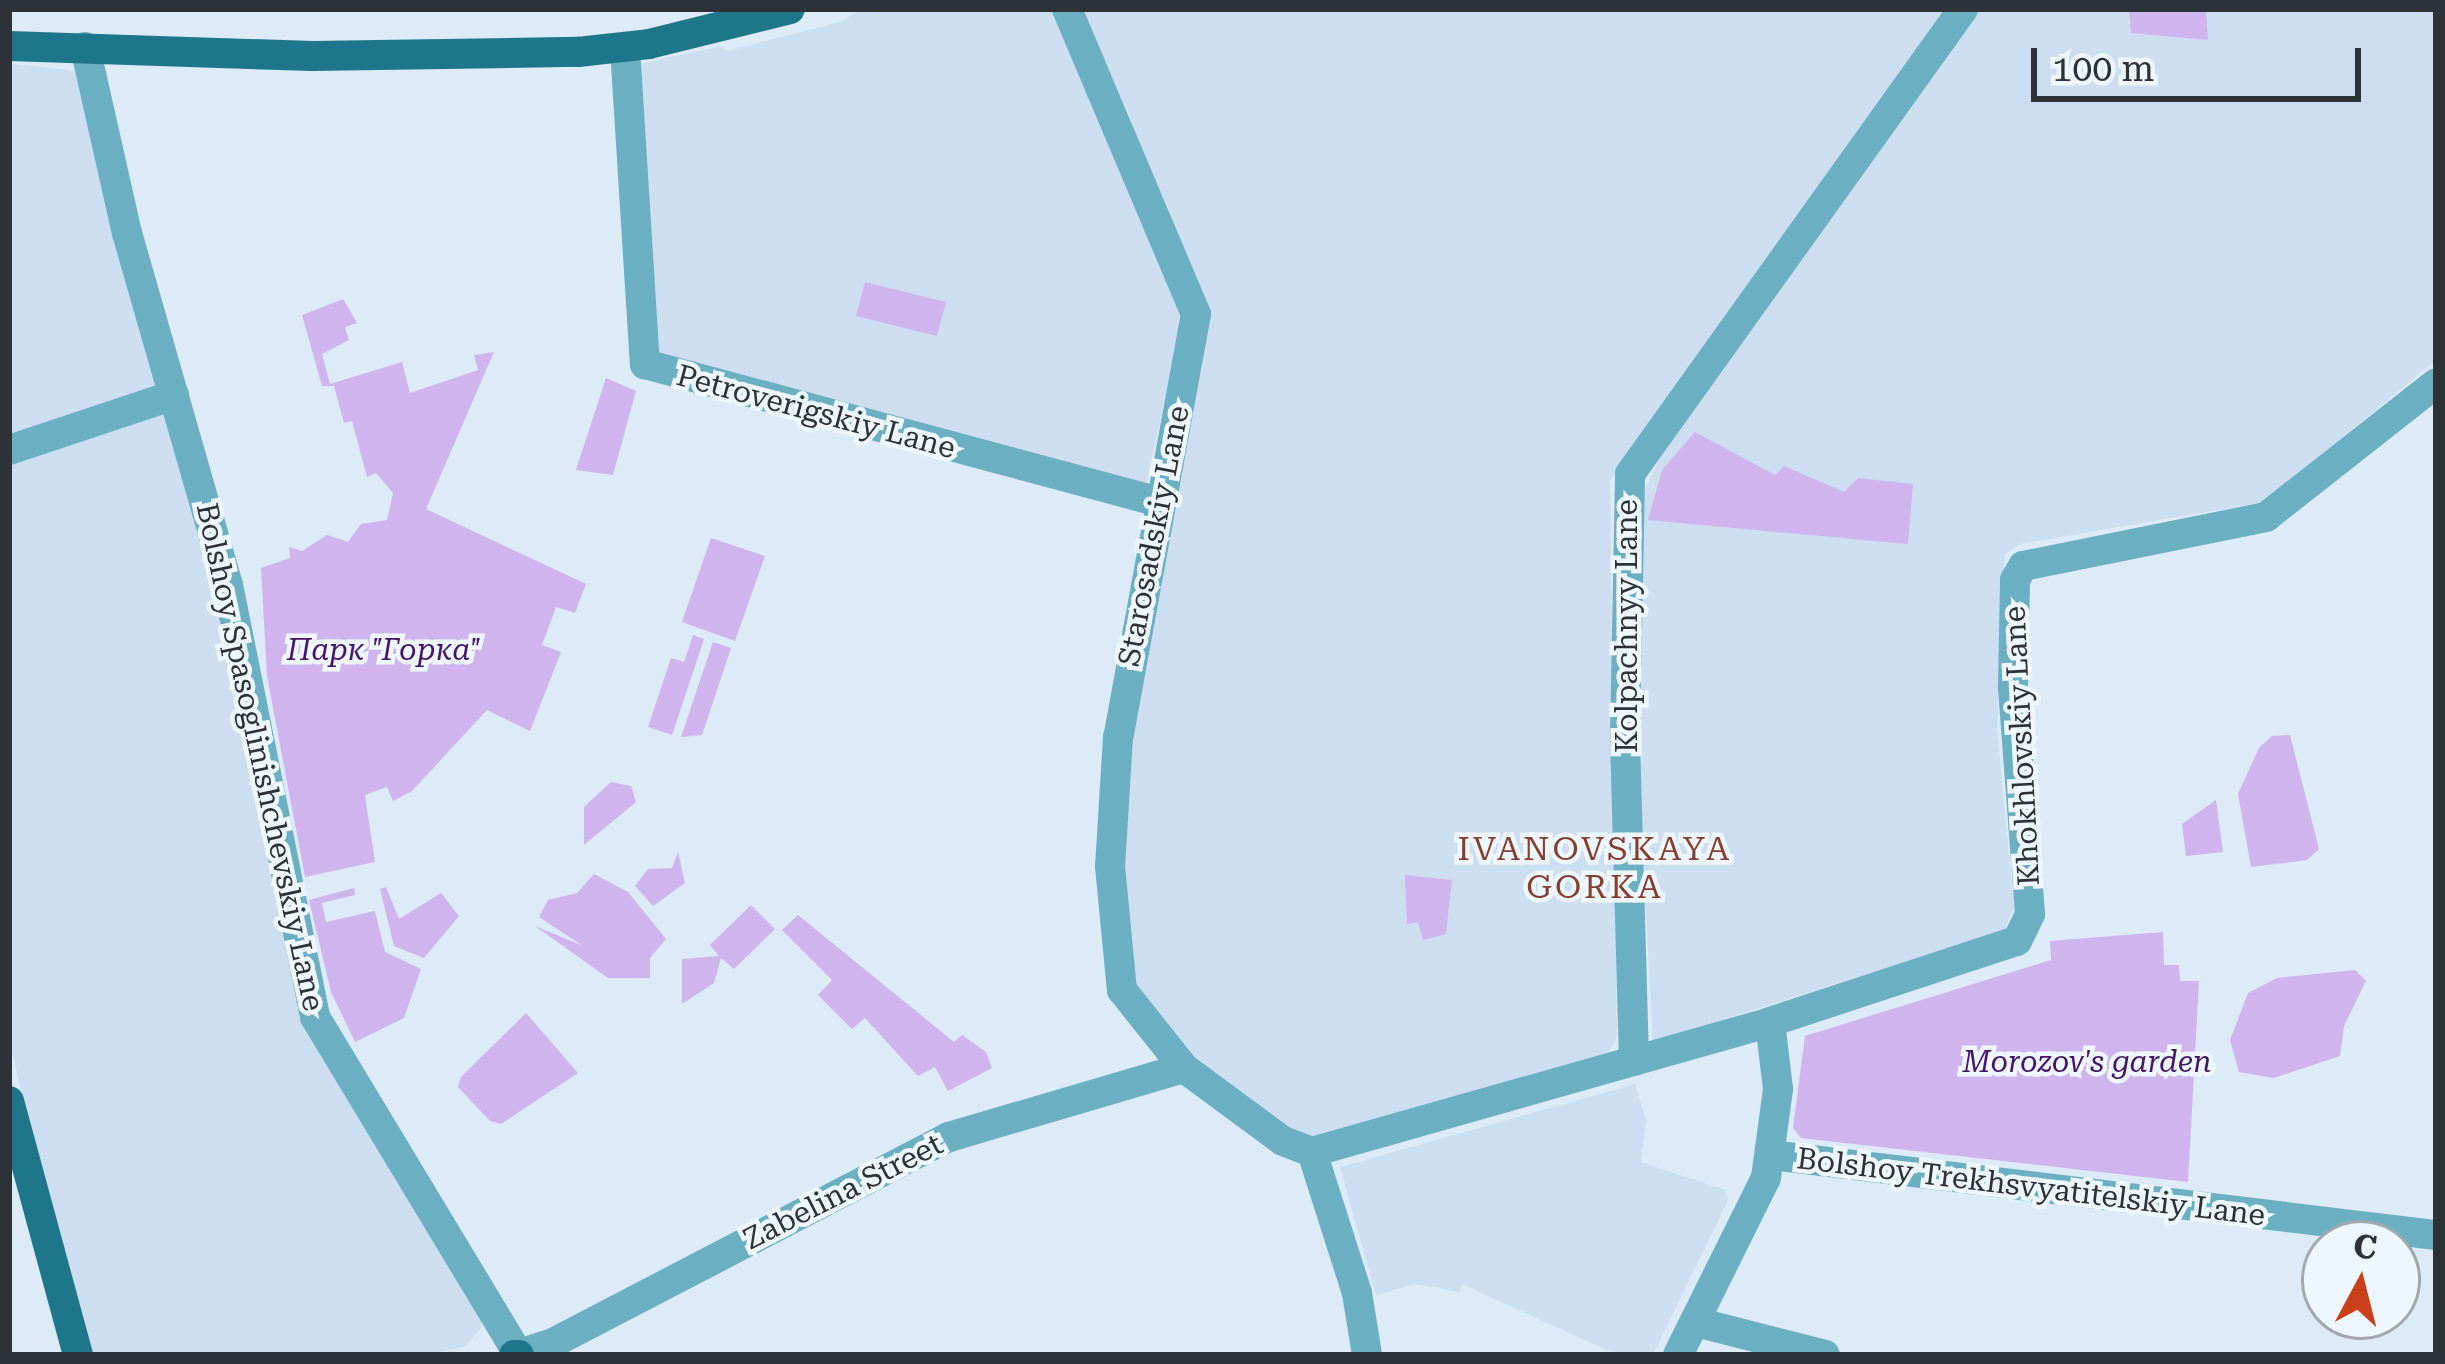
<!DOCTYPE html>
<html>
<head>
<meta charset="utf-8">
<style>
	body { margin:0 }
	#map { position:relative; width:2445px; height:1364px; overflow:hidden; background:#ddeaf7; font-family:"Roboto Serif",serif }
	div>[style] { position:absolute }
	.built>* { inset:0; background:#cddef0 }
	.green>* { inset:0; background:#cfb4ee }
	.minor>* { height:30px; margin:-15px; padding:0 15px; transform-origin:15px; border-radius:15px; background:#6aafc2 }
	.major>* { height:30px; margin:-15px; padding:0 15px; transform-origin:15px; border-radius:15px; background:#1d768a }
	span { translate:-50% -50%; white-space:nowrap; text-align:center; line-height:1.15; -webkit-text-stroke:9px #eff7fe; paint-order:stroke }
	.street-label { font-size:30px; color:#2d3237 }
	.park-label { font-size:30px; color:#461569; font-style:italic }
	.neighbourhood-label { font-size:33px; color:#853f2e; letter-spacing:3px }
	.frame { position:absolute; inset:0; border:12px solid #2d3237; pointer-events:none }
	.north { position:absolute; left:2301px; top:1220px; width:120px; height:120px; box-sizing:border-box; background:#eff7fe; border:3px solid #a1a8ae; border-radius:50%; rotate:7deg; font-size:33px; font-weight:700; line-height:48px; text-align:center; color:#2d3237 }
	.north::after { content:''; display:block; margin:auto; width:42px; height:54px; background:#ca401b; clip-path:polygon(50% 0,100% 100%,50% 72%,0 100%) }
	.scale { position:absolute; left:2031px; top:48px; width:330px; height:54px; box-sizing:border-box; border:6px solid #2d3237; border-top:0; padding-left:15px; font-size:36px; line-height:42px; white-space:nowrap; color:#2d3237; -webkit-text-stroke:9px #eff7fe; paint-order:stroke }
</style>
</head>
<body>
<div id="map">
	<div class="built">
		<div style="clip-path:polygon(860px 9px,1053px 9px,1183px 317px,1146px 484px,655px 353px,639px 64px,720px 46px,728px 51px,843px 21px)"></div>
		<div style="clip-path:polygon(1082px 9px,1945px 9px,1610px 481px,1617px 1037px,1607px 1055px,1307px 1139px,1185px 1051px,1136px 989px,1121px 868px,1126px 751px,1171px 488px,1203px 366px,1168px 206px,1130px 135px,1133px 124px)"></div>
		<div style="clip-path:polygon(1977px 9px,2436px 9px,2436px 360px,2264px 502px,2020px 544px,2005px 554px,1997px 728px,2014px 908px,2004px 930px,1653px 1042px,1639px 783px,1641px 498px,1660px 458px)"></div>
		<div style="clip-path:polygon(9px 63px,75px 71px,159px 387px,9px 440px)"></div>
		<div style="clip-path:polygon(164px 407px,211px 562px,293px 976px,483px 1325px,466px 1346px,431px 1355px,82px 1355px,9px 1038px,9px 460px)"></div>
		<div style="clip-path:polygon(1635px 1084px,1646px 1120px,1641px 1162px,1726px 1190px,1728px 1200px,1653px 1355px,1618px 1355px,1462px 1284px,1460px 1292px,1415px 1284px,1376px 1295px,1340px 1167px)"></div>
	</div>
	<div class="green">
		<div style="clip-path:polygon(2129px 9px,2206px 9px,2208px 40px,2131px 33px)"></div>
		<div style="clip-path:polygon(865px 282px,946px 302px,937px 336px,856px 316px)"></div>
		<div style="clip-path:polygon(343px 299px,357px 323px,345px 327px,349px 340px,322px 354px,330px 384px,402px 362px,410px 393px,478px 370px,474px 355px,494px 352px,426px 509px,586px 584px,575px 613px,556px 607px,542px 645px,561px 652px,530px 731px,487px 710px,412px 791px,393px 801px,387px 787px,365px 795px,375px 862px,305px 877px,267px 676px,261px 568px,290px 558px,289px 547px,302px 551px,327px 535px,348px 542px,361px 524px,387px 520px,393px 493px,376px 473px,367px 477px,352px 421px,344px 423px,334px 386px,322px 386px,302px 315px)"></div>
		<div style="clip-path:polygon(606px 378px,636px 391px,613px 475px,576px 470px)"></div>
		<div style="clip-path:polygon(1695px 432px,1775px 475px,1784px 466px,1844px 492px,1858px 478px,1913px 484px,1908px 544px,1648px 520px,1662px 470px)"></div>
		<div style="clip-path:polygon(711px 538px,765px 556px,735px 641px,682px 622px)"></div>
		<div style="clip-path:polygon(693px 635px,704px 639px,672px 735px,648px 727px,671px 658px,684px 662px)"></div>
		<div style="clip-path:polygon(713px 642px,731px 648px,702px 735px,681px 737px)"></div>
		<div style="clip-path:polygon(2290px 735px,2319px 849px,2307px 860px,2251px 867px,2238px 794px,2259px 748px,2272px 736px)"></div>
		<div style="clip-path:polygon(611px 782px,631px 786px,636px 802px,584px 845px,584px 807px)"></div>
		<div style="clip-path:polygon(2216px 800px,2223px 852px,2186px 856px,2182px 824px)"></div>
		<div style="clip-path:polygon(678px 852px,685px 883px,653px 906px,635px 886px,648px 869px,672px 868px)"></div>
		<div style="clip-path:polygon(594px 874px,628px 892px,666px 939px,650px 958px,650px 978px,608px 978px,535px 926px,583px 946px,539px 917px,548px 900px,577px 893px)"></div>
		<div style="clip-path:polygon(1405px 875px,1452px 880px,1446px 934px,1423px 940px,1418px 922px,1407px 924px)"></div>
		<div style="clip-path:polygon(386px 887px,399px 919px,441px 893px,459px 916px,424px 958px,394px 946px,380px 889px)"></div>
		<div style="clip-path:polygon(354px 888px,355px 895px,322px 903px,326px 922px,375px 911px,385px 952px,421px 969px,404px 1018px,355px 1042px,331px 992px,309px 900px)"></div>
		<div style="clip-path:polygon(751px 905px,775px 929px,734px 969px,721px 958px,714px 983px,682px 1004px,682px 959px,719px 956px,710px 945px)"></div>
		<div style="clip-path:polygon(798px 915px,954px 1042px,962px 1035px,986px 1052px,992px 1068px,948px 1091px,935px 1067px,918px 1076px,865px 1018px,852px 1029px,818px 995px,832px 980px,782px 930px)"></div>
		<div style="clip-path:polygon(2163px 932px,2164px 965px,2179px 965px,2180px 981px,2199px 981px,2188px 1182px,1801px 1138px,1793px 1128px,1805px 1036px,2051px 960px,2050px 941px)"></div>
		<div style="clip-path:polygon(2355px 970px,2366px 981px,2344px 1026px,2340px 1056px,2274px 1078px,2239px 1072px,2230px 1040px,2248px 993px,2277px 978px)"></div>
		<div style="clip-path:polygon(526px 1013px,578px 1073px,501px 1124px,490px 1121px,458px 1087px,461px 1077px)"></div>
	</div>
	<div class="minor">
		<div style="left:1067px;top:9px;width:331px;rotate:67.1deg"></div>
		<div style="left:1196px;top:314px;width:430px;rotate:100.4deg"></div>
		<div style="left:1118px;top:737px;width:129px;rotate:93.5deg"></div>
		<div style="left:1110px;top:866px;width:125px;rotate:84.5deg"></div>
		<div style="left:1122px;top:990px;width:100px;rotate:51.5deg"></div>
		<div style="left:1184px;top:1068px;width:123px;rotate:36.4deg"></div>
		<div style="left:1283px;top:1141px;width:31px;rotate:21deg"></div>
		<div style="left:85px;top:47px;width:191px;rotate:77.3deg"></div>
		<div style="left:127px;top:233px;width:366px;rotate:74deg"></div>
		<div style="left:228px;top:585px;width:441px;rotate:78.6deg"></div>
		<div style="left:315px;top:1017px;width:393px;rotate:58.9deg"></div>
		<div style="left:518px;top:1354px;width:37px;rotate:-17deg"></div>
		<div style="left:553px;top:1343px;width:446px;rotate:-27.5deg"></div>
		<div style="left:949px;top:1137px;width:245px;rotate:-16.4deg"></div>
		<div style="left:625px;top:48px;width:317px;rotate:86.4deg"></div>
		<div style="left:645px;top:364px;width:529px;rotate:15.01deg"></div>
		<div style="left:9px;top:450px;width:174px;rotate:-18.4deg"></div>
		<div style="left:1634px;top:1061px;width:324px;rotate:-91.6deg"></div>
		<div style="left:1625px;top:737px;width:263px;rotate:-88.9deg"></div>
		<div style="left:1630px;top:474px;width:572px;rotate:-54.39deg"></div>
		<div style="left:1312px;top:1152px;width:476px;rotate:-15.8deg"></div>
		<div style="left:1770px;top:1022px;width:260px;rotate:-18.2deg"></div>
		<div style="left:2017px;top:941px;width:30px;rotate:-64deg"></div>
		<div style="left:2030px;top:914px;width:229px;rotate:-94.3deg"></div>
		<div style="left:2013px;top:686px;width:106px;rotate:-88.9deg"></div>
		<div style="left:2015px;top:580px;width:16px;rotate:-60deg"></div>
		<div style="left:2023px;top:566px;width:248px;rotate:-11.4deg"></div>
		<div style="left:2266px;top:517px;width:216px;rotate:-38.2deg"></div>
		<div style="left:1312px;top:1152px;width:148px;rotate:72.3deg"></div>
		<div style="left:1357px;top:1293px;width:63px;rotate:80.8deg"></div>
		<div style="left:1770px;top:1155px;width:671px;rotate:6.85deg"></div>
		<div style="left:1696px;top:1322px;width:133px;rotate:14.3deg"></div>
		<div style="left:1678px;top:1355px;width:198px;rotate:-63.6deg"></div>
		<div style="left:1766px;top:1178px;width:90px;rotate:-82.3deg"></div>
		<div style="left:1778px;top:1089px;width:67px;rotate:-96.8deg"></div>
	</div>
	<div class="major">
		<div style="left:9px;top:46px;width:304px;rotate:1.9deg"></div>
		<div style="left:313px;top:56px;width:265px;rotate:-0.9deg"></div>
		<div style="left:578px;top:52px;width:71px;rotate:-6.4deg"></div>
		<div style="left:649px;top:44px;width:145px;rotate:-13.9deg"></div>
		<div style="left:9px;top:1101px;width:263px;rotate:74.8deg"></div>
		<div style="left:514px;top:1355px;width:5px"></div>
	</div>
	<div class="street-label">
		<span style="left:816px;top:412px;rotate:15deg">Petroverigskiy Lane</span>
		<span style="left:1154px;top:536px;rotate:-79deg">Starosadskiy Lane</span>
		<span style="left:1627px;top:626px;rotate:-90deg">Kolpachnyy Lane</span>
		<span style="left:2022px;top:746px;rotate:-93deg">Khokhlovskiy Lane</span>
		<span style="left:260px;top:757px;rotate:78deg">Bolshoy Spasoglinishchevskiy Lane</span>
		<span style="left:2031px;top:1187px;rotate:7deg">Bolshoy Trekhsvyatitelskiy Lane</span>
		<span style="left:843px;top:1192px;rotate:-27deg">Zabelina Street</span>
	</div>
	<div class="park-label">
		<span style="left:384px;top:650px">Парк "Горка"</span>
		<span style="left:2087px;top:1062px">Morozov's garden</span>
	</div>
	<div class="neighbourhood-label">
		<span style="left:1595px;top:868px">IVANOVSKAYA<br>GORKA</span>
	</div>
	<div class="frame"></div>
	<div class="north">С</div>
	<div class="scale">100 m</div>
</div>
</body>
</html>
